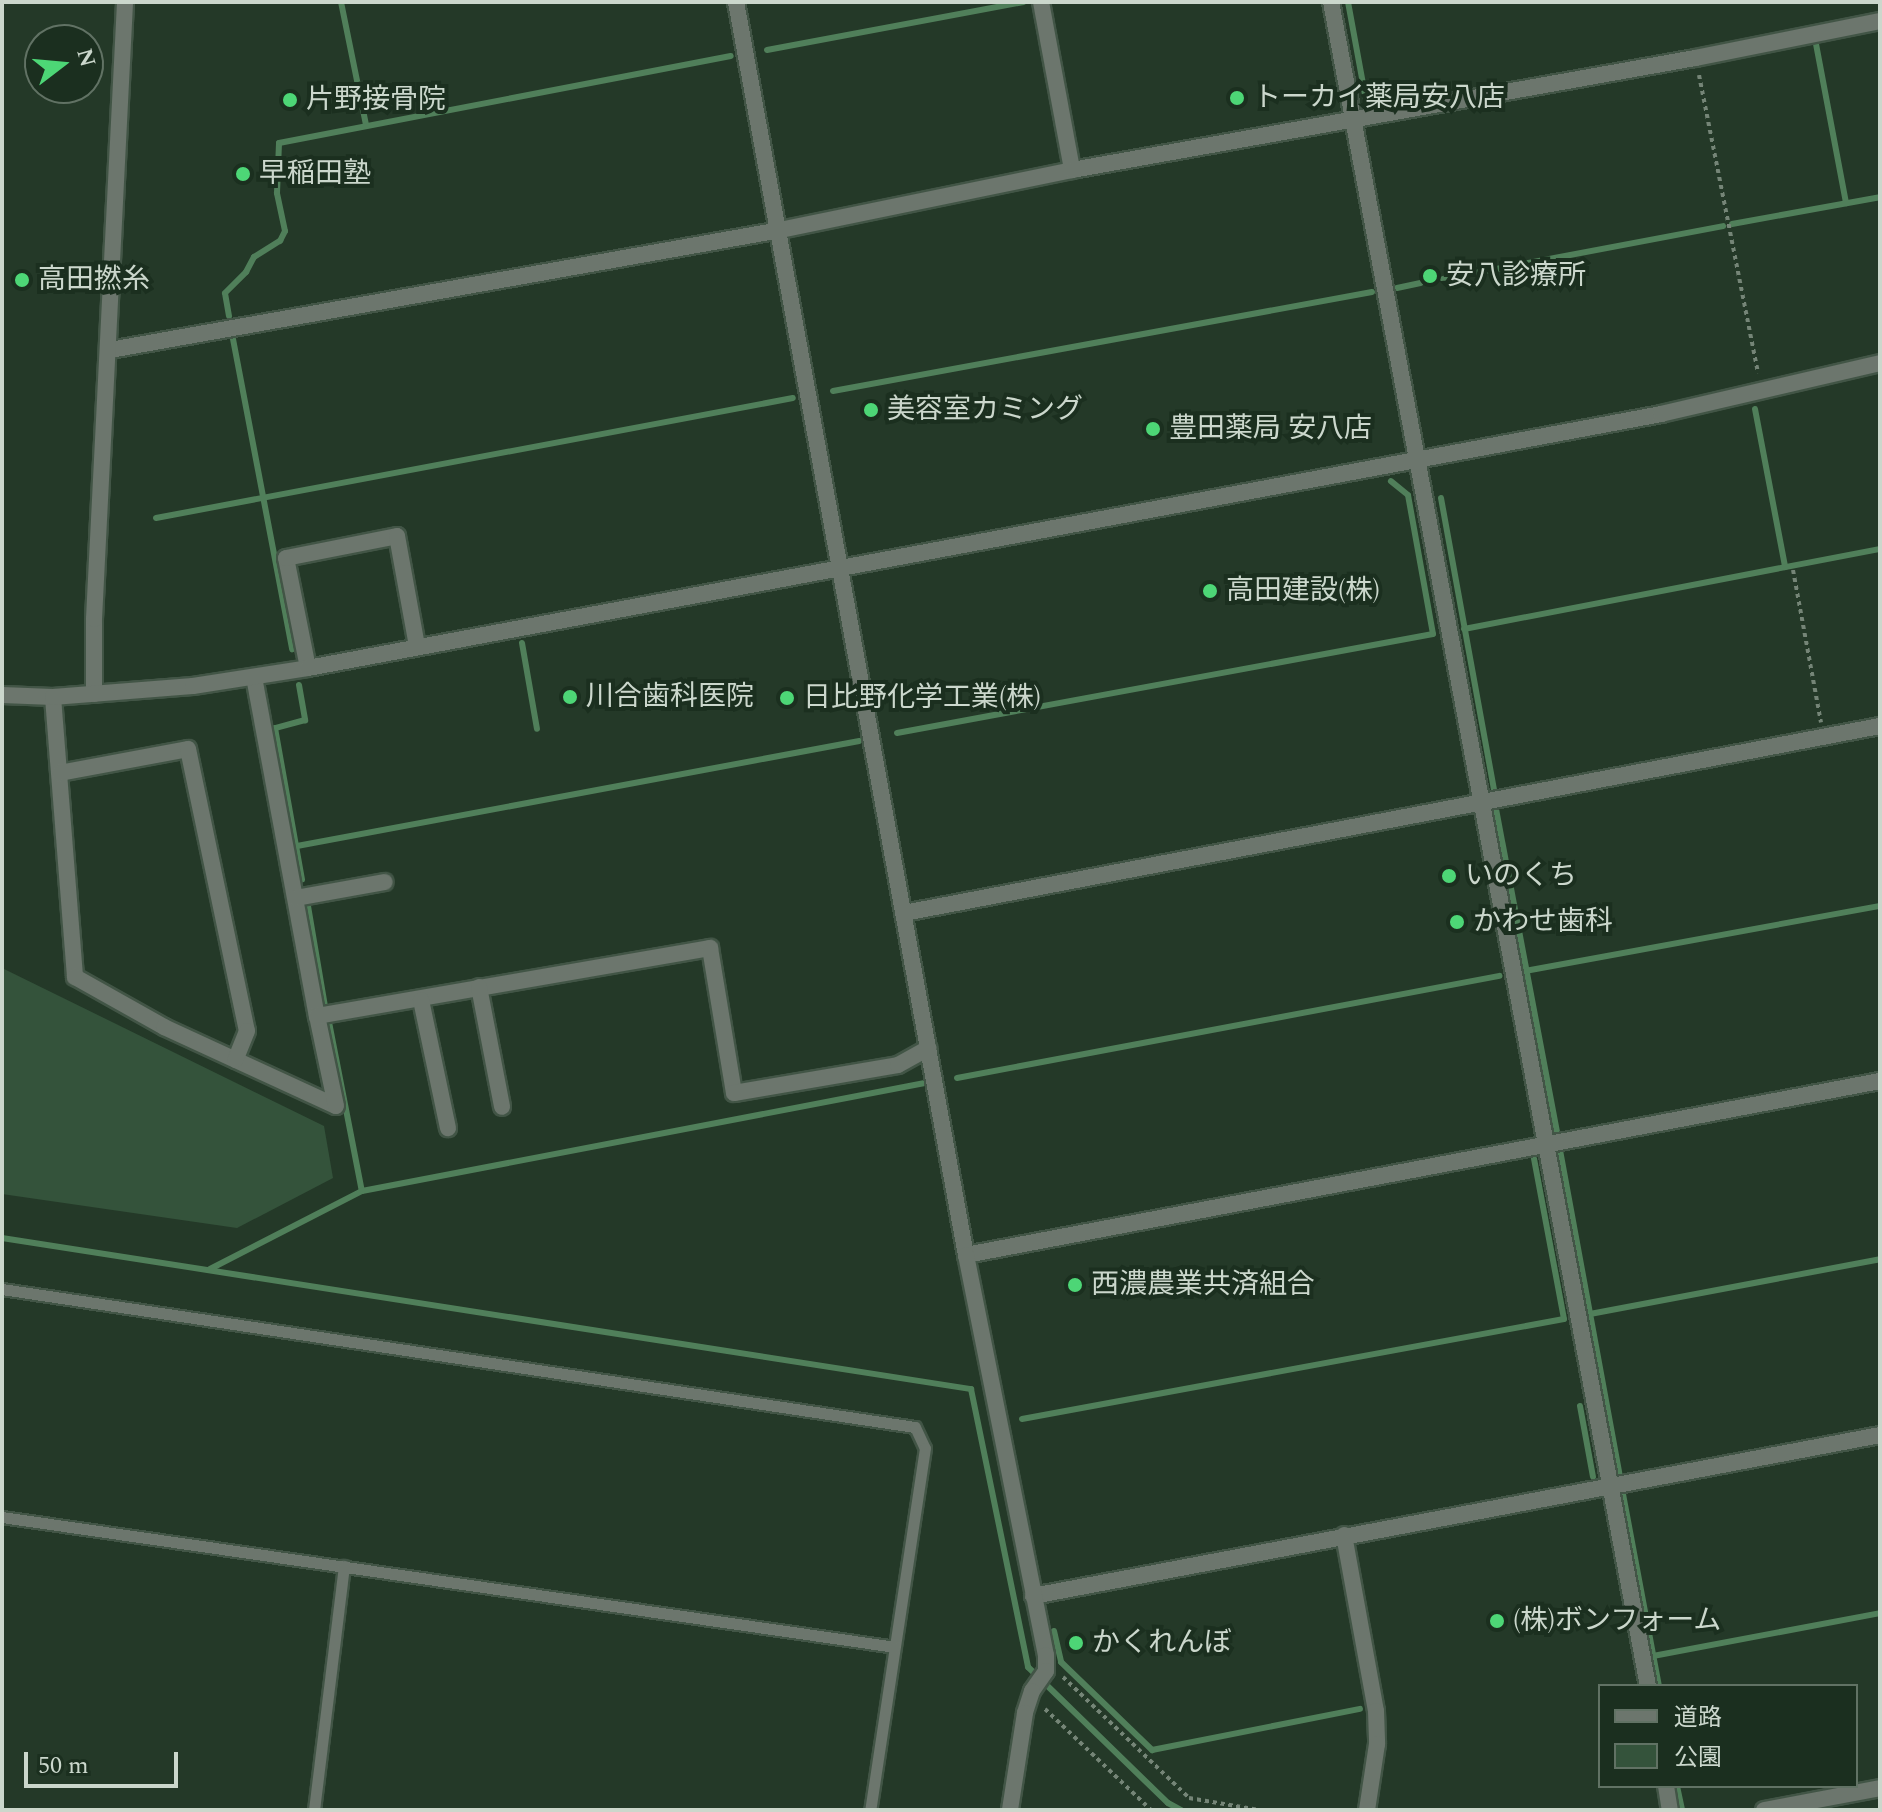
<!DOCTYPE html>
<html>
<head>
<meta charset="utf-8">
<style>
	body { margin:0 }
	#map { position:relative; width:1882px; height:1812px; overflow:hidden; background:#243928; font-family:Spectral,"Noto Sans JP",serif }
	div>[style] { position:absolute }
	.green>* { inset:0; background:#34533b }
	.stream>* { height:6px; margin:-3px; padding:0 3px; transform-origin:3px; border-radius:3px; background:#507f5a }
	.path>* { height:4px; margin-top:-2px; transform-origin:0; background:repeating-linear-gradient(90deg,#758577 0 4px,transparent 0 8px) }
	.roads { filter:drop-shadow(2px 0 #425546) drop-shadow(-2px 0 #425546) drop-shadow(0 2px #425546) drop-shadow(0 -2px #425546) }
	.service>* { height:11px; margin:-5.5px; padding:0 5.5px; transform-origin:5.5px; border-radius:5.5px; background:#6c766d }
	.minor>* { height:16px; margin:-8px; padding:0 8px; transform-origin:8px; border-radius:8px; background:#6c766d }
	.tertiary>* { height:16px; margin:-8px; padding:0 8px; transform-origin:8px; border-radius:8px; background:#6c766d }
	.dots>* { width:22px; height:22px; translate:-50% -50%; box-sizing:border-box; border:4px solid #1b2f1f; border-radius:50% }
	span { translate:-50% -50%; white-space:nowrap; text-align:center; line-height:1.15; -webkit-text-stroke:8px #1b2f1f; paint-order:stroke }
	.poi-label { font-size:28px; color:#cbd7cc }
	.left { translate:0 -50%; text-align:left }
	.frame { position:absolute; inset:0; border:4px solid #cbd7cc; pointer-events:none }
	.legend { position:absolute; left:1598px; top:1684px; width:260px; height:104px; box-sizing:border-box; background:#1b2f1f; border:2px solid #617264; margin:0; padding:10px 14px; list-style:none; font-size:24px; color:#cbd7cc }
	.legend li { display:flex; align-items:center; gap:16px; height:40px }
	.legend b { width:40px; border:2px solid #617264 }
	.north { position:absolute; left:24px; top:24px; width:80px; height:80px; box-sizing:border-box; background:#1b2f1f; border:2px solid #617264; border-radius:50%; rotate:74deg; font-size:22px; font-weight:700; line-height:32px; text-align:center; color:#cbd7cc }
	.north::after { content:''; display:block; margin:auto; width:28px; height:36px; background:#4dd676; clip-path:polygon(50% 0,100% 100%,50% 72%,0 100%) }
	.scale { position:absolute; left:24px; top:1752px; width:154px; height:36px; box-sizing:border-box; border:4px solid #cbd7cc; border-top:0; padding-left:10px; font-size:24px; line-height:28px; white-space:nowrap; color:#cbd7cc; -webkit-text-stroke:6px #1b2f1f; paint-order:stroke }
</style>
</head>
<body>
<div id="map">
	<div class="green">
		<div style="clip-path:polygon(2px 968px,324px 1126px,333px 1178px,237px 1228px,2px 1194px)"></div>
	</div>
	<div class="stream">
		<div style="left:341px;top:2px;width:126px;rotate:78.5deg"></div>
		<div style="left:1348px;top:2px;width:106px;rotate:79.6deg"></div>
		<div style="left:1816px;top:44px;width:162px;rotate:79.3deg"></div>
		<div style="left:767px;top:50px;width:261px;rotate:-10.6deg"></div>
		<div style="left:1732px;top:224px;width:150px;rotate:-10.3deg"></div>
		<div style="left:1443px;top:279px;width:285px;rotate:-10.7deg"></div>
		<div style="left:1397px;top:288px;width:24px;rotate:-12deg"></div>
		<div style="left:229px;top:316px;width:23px;rotate:-100deg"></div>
		<div style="left:225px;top:293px;width:30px;rotate:-45deg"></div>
		<div style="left:246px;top:272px;width:17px;rotate:-62deg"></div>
		<div style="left:254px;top:257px;width:31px;rotate:-32deg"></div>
		<div style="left:280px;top:241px;width:11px;rotate:-63deg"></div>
		<div style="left:285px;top:231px;width:39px;rotate:-102deg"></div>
		<div style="left:277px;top:193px;width:50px;rotate:-87.7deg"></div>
		<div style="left:279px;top:143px;width:460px;rotate:-10.9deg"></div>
		<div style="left:233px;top:339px;width:316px;rotate:79.2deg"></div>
		<div style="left:833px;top:391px;width:548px;rotate:-10.41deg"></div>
		<div style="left:1755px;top:409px;width:161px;rotate:79.2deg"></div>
		<div style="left:1441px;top:498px;width:297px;rotate:79.7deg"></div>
		<div style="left:156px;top:518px;width:648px;rotate:-10.67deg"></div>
		<div style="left:1464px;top:629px;width:424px;rotate:-10.9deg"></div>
		<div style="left:522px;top:643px;width:87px;rotate:80.1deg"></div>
		<div style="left:299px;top:685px;width:36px;rotate:80deg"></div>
		<div style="left:305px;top:720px;width:31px;rotate:165deg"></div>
		<div style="left:275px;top:728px;width:154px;rotate:79.9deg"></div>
		<div style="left:897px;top:733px;width:545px;rotate:-10.46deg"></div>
		<div style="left:1433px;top:634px;width:141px;rotate:-100.2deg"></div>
		<div style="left:1408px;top:495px;width:22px;rotate:-141deg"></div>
		<div style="left:1496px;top:809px;width:329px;rotate:79.3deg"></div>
		<div style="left:297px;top:846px;width:572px;rotate:-10.58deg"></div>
		<div style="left:308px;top:906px;width:101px;rotate:80.4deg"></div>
		<div style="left:1525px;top:971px;width:361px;rotate:-10.4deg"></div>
		<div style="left:329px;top:1022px;width:172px;rotate:79deg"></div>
		<div style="left:957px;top:1078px;width:552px;rotate:-10.66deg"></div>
		<div style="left:1560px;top:1150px;width:328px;rotate:79.6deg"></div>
		<div style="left:2px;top:1238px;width:981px;rotate:8.86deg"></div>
		<div style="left:971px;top:1389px;width:284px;rotate:78.4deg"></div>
		<div style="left:1028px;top:1667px;width:195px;rotate:44.2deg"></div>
		<div style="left:1168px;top:1803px;width:15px;rotate:28deg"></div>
		<div style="left:210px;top:1269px;width:171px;rotate:-27.2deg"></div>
		<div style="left:362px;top:1191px;width:573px;rotate:-10.86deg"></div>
		<div style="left:1590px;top:1314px;width:295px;rotate:-10.7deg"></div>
		<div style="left:1580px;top:1406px;width:72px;rotate:79.6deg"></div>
		<div style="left:1022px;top:1419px;width:551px;rotate:-10.45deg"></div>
		<div style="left:1564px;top:1319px;width:163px;rotate:-100.6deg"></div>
		<div style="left:1623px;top:1494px;width:195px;rotate:79.4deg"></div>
		<div style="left:1054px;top:1631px;width:32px;rotate:77deg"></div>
		<div style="left:1061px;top:1662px;width:127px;rotate:44deg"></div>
		<div style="left:1152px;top:1750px;width:212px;rotate:-11.2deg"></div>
		<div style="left:1653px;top:1656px;width:231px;rotate:-10.7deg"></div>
		<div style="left:1677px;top:1786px;width:25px;rotate:78deg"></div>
	</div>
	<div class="path">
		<div style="left:1699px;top:75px;width:304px;rotate:78.8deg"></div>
		<div style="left:1793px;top:570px;width:155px;rotate:79.6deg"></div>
		<div style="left:1063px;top:1677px;width:175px;rotate:43.8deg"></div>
		<div style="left:1189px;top:1798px;width:71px;rotate:9.7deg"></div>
		<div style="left:1045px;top:1709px;width:146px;rotate:43.6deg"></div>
	</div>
	<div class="roads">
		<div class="service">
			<div style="left:2px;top:1289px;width:923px;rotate:8.6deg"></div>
			<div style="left:915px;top:1427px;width:23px;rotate:65deg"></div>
			<div style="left:925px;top:1448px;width:366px;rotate:98.6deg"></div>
			<div style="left:2px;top:1517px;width:902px;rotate:8.28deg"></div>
			<div style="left:314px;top:1810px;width:246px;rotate:-83deg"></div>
		</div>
		<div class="minor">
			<div style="left:1041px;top:2px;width:171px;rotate:79.5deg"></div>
			<div style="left:110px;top:350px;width:681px;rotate:-10.15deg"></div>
			<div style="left:780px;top:230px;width:298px;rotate:-11.6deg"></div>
			<div style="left:1072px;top:170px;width:633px;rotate:-10.19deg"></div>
			<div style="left:1695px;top:58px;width:189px;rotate:-11.3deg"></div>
			<div style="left:308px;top:668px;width:112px;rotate:-101.3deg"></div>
			<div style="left:286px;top:558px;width:113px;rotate:-11.2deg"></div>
			<div style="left:397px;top:536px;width:112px;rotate:79.7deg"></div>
			<div style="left:254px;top:677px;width:345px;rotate:79.5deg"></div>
			<div style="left:94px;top:694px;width:75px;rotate:-90deg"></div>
			<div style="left:94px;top:619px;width:618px;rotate:-87.12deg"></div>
			<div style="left:53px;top:697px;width:281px;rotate:85.5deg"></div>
			<div style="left:75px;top:977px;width:102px;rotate:29.3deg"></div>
			<div style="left:164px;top:1027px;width:189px;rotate:24.7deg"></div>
			<div style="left:336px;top:1106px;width:92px;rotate:-101.9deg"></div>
			<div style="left:317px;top:1016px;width:399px;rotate:-9.8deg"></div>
			<div style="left:710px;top:948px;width:147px;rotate:80.6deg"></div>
			<div style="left:734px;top:1093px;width:166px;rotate:-9.7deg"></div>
			<div style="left:898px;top:1065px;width:35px;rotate:-29deg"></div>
			<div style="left:60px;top:773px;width:130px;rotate:-10.6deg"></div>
			<div style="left:188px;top:749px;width:288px;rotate:78.2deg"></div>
			<div style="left:247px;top:1031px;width:31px;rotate:112deg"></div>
			<div style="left:296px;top:898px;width:90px;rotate:-10.2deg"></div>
			<div style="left:904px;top:913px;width:994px;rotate:-10.85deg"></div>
			<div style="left:479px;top:987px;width:122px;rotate:79.1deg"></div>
			<div style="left:421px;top:1000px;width:131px;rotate:78.1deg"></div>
			<div style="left:966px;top:1255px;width:930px;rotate:-10.78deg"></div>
			<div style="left:1344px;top:1535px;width:179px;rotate:79.7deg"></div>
			<div style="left:1376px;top:1711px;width:33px;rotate:88deg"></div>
			<div style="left:1377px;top:1744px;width:67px;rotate:98.6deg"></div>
			<div style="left:1033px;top:1596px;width:862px;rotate:-10.76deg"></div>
			<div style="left:1764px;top:1810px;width:118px;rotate:-10.7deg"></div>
		</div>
		<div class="tertiary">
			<div style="left:736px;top:2px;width:1274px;rotate:79.6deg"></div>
			<div style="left:966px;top:1255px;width:408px;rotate:78.7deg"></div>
			<div style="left:1046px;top:1655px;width:16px;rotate:90deg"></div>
			<div style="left:1046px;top:1671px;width:24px;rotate:125deg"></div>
			<div style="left:1032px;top:1691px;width:23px;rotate:108deg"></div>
			<div style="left:1025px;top:1713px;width:98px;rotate:98.8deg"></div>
			<div style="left:1331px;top:2px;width:1714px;rotate:79.34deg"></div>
			<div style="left:2px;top:695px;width:51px;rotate:2.2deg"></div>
			<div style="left:53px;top:697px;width:140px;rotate:-4.5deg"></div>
			<div style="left:193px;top:686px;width:116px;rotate:-8.9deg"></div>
			<div style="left:308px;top:668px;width:1377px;rotate:-10.63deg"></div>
			<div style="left:1661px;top:414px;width:225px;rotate:-13.1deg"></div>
			<div style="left:1666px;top:1786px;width:24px;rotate:81deg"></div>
		</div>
	</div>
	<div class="dots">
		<div style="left:1237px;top:98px;background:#4dd676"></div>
		<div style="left:290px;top:100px;background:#4dd676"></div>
		<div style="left:243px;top:174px;background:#4dd676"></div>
		<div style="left:1430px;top:276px;background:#4dd676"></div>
		<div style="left:22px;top:280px;background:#4dd676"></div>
		<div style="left:871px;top:410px;background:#4dd676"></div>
		<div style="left:1153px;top:429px;background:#4dd676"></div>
		<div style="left:1210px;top:591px;background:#4dd676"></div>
		<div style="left:570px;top:697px;background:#4dd676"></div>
		<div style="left:787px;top:698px;background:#4dd676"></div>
		<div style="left:1449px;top:876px;background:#4dd676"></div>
		<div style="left:1457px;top:922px;background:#4dd676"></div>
		<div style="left:1075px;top:1285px;background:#4dd676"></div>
		<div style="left:1497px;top:1621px;background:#4dd676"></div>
		<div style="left:1076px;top:1643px;background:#4dd676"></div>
	</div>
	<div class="poi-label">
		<span class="left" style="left:1253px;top:98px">トーカイ薬局安八店</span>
		<span class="left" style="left:306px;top:100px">片野接骨院</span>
		<span class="left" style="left:259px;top:174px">早稲田塾</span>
		<span class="left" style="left:1446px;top:276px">安八診療所</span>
		<span class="left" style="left:38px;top:280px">高田撚糸</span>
		<span class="left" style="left:887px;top:410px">美容室カミング</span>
		<span class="left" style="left:1169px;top:429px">豊田薬局 安八店</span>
		<span class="left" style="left:1226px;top:591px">高田建設(株)</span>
		<span class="left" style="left:586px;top:697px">川合歯科医院</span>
		<span class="left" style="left:803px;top:698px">日比野化学工業(株)</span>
		<span class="left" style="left:1465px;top:876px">いのくち</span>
		<span class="left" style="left:1473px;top:922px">かわせ歯科</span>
		<span class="left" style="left:1091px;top:1285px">西濃農業共済組合</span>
		<span class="left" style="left:1513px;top:1621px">(株)ボンフォーム</span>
		<span class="left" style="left:1092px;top:1643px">かくれんぼ</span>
	</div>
	<div class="frame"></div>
	<ul class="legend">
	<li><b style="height:10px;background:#6c766d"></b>道路</li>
	<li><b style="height:22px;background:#34533b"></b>公園</li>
	</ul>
	<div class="north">N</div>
	<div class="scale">50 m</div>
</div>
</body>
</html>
